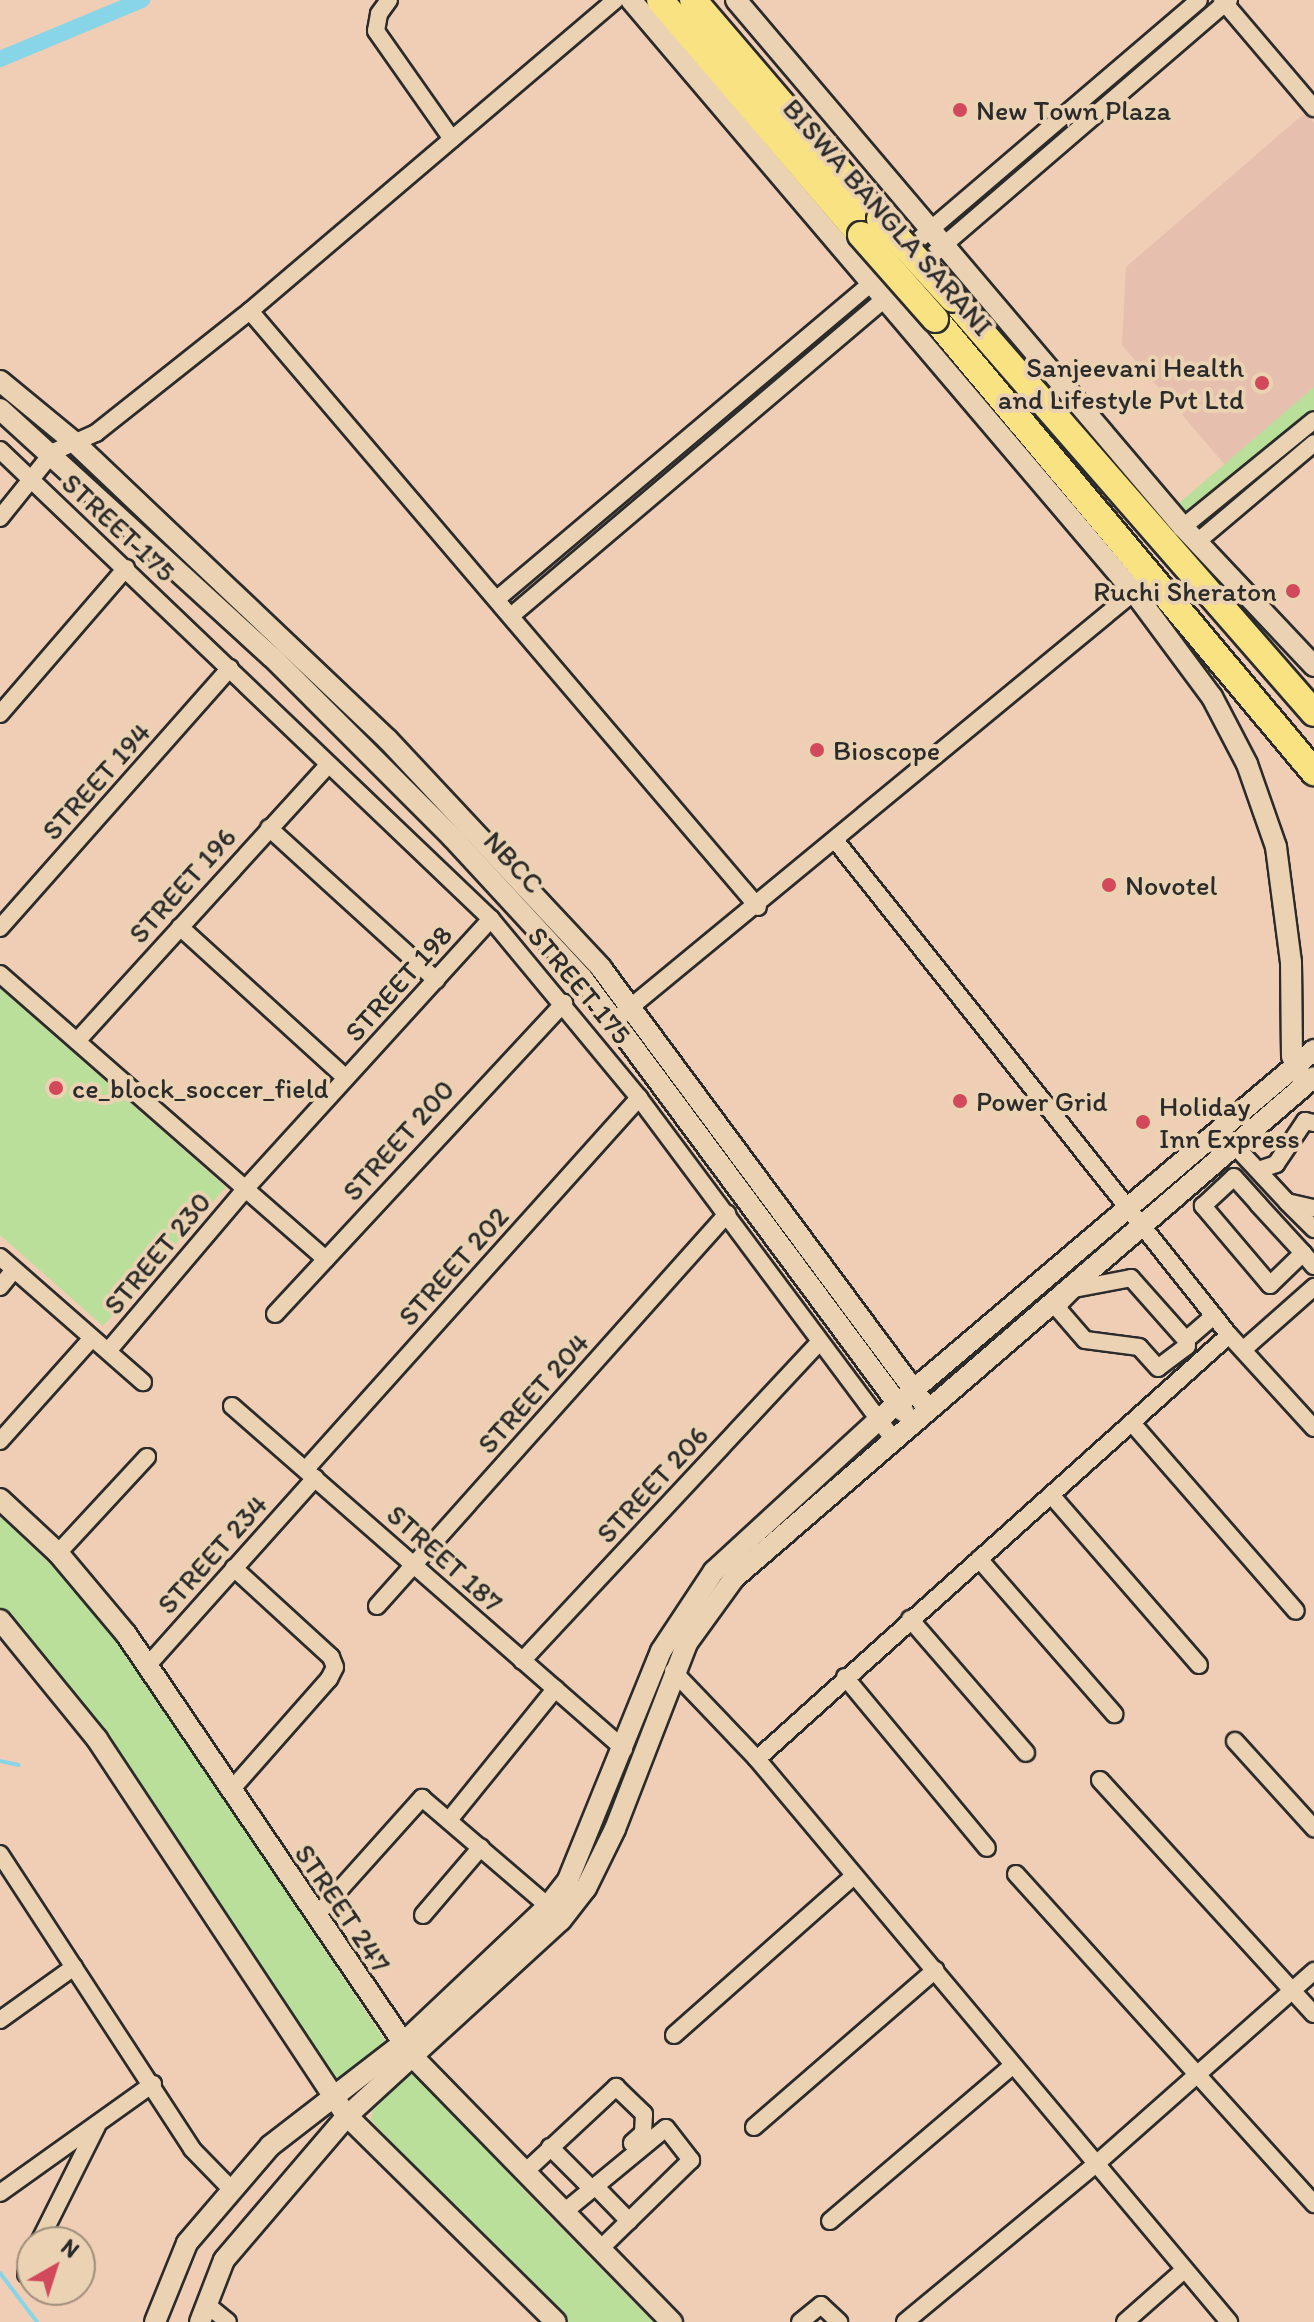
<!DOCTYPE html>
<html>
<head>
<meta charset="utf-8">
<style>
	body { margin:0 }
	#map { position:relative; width:1314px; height:2322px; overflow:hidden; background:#f0cdb5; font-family:Itim,sans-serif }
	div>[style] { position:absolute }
	.built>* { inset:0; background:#e6bfae }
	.green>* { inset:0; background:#b9df9a }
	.stream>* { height:4px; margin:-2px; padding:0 2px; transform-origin:2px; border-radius:2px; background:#89d5e8 }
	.canal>* { height:16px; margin:-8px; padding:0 8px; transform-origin:8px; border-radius:8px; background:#89d5e8 }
	.roads { filter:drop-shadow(2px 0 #2b2b2b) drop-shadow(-2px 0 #2b2b2b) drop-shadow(0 2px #2b2b2b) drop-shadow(0 -2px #2b2b2b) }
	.minor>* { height:16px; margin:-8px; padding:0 8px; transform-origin:8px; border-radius:8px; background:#ead2b2 }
	.tertiary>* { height:20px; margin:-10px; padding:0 10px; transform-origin:10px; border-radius:10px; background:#ead2b2 }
	.primary>* { height:26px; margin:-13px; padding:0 13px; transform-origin:13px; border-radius:13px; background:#f8e281 }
	.bridges { filter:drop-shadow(2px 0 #2b2b2b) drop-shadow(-2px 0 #2b2b2b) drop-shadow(0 2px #2b2b2b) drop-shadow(0 -2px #2b2b2b) }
	.primary-bridge>* { height:26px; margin:-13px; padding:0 13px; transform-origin:13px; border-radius:13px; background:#f8e281 }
	.dots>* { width:22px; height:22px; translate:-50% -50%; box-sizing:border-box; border:4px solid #ead2b2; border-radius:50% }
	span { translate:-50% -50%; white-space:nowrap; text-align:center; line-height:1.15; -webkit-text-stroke:8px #ead2b2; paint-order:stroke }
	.poi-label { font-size:28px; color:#2b2b2b }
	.left { translate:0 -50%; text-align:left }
	.right { translate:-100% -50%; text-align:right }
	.street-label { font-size:28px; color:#2b2b2b }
	.north { position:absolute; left:16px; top:2226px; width:80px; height:80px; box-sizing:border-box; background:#ead2b2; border:2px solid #9e8f7c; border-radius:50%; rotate:39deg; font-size:22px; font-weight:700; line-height:32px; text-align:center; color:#2b2b2b }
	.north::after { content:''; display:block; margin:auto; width:28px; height:36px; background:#d1495b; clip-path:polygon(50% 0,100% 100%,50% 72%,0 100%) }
</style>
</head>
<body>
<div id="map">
	<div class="built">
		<div style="clip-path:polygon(1306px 112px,1314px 123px,1314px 402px,1232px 473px,1122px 345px,1126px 267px)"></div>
	</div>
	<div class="green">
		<div style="clip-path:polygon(1314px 387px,1314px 409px,1189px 515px,1178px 504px)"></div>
		<div style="clip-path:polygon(0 988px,226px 1187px,103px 1326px,0 1235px)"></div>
		<div style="clip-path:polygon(0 1516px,66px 1579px,132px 1661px,385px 2041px,337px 2080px,217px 1912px,80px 1699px,0 1607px)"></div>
		<div style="clip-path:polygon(412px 2072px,546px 2213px,653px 2322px,567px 2322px,397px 2148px,371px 2120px,373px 2109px)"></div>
	</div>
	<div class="stream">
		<div style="left:0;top:1761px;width:19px;rotate:12deg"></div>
		<div style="left:0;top:2273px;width:61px;rotate:52.9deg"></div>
	</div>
	<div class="canal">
		<div style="left:0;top:59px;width:154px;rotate:-22.6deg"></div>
	</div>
	<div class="roads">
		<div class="minor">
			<div style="left:389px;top:0;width:17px;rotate:126deg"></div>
			<div style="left:379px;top:14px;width:17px;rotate:100deg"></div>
			<div style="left:376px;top:31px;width:132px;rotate:54.9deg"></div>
			<div style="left:1222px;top:0;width:142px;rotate:49.6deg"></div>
			<div style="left:903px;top:253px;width:389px;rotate:-40.5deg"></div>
			<div style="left:916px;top:269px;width:413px;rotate:-40.7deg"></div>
			<div style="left:250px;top:311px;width:783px;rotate:49.56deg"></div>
			<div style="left:0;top:450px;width:679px;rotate:43.69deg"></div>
			<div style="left:491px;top:919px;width:232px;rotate:50.4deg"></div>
			<div style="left:639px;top:1098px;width:423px;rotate:53.3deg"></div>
			<div style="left:0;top:518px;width:85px;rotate:-51.2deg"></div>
			<div style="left:53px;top:452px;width:47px;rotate:-23.8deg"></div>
			<div style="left:96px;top:433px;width:196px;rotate:-38.4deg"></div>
			<div style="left:250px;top:311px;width:480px;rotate:-40.4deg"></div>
			<div style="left:1183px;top:527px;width:169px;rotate:-39.2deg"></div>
			<div style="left:1197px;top:542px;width:153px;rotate:-40.2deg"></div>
			<div style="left:497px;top:599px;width:502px;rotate:-40.16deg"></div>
			<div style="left:511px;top:616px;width:502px;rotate:-40.32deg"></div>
			<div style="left:0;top:714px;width:193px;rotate:-49.2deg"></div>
			<div style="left:269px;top:828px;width:226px;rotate:42.3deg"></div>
			<div style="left:835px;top:840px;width:633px;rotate:51.48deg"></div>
			<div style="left:1229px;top:1335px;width:126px;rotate:47.6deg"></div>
			<div style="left:180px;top:927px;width:224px;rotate:42.3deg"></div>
			<div style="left:0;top:928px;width:347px;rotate:-48.5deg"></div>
			<div style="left:0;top:974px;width:433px;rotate:41.2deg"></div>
			<div style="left:615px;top:1020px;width:673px;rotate:-39.51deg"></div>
			<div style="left:77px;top:1041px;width:373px;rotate:-47.7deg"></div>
			<div style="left:1235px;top:1146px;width:76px;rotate:47.1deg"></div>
			<div style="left:1287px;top:1202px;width:28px;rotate:13deg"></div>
			<div style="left:1258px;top:1170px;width:19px;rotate:-18deg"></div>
			<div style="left:1276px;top:1164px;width:52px;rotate:-56deg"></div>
			<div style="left:1305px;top:1121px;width:9px;rotate:13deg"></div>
			<div style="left:1288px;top:1203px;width:37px;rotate:45deg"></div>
			<div style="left:1303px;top:1253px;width:46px;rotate:135.9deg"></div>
			<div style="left:1270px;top:1285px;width:104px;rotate:-130.3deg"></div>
			<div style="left:1203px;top:1206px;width:42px;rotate:-43.1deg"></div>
			<div style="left:1234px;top:1177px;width:36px;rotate:48deg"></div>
			<div style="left:1258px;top:1204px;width:67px;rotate:47.4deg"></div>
			<div style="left:1303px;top:1253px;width:17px;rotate:50deg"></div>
			<div style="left:0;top:1257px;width:190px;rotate:41.2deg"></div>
			<div style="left:0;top:1287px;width:22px;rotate:-51deg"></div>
			<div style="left:275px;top:1314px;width:425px;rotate:-47.1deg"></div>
			<div style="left:1186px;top:1340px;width:6px;rotate:81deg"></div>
			<div style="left:1187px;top:1346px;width:36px;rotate:143deg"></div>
			<div style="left:1158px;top:1368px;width:28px;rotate:-132deg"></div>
			<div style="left:1139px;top:1347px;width:54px;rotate:-172.6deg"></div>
			<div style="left:1085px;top:1340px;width:40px;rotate:-131deg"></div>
			<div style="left:1059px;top:1310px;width:7px;rotate:-82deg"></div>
			<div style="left:1060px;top:1303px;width:20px;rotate:-45deg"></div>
			<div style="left:1074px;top:1289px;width:58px;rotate:-10.9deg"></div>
			<div style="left:1131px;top:1278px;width:83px;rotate:48.4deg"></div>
			<div style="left:1186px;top:1340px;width:37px;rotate:-41deg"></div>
			<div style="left:1244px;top:1349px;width:94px;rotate:-41.5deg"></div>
			<div style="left:108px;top:1351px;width:214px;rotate:-49.7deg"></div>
			<div style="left:246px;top:1188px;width:364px;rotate:-47.7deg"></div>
			<div style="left:232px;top:1406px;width:521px;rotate:41.19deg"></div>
			<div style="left:1132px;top:1423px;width:249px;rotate:48.9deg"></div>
			<div style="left:0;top:1441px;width:138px;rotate:-48.2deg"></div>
			<div style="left:306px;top:1469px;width:499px;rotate:-48.1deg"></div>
			<div style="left:1052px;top:1496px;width:224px;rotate:49deg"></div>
			<div style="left:58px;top:1553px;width:131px;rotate:-47.2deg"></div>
			<div style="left:979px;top:1559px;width:206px;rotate:48.9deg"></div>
			<div style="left:377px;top:1606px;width:526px;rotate:-48.24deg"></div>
			<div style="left:910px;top:1619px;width:177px;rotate:49.1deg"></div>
			<div style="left:522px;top:1661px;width:436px;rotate:-47deg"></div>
			<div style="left:148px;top:1665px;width:251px;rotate:-48.2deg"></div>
			<div style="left:673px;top:1671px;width:122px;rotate:46.3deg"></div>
			<div style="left:757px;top:1759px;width:735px;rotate:50.02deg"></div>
			<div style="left:845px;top:1677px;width:222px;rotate:50.3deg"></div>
			<div style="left:1235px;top:1741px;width:118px;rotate:47.8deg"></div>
			<div style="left:757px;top:1759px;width:634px;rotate:-41.93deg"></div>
			<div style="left:1100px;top:1780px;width:317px;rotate:47.6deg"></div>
			<div style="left:231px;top:1790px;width:148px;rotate:-48.6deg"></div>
			<div style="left:329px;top:1679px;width:13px;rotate:-63deg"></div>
			<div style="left:335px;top:1667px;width:11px;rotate:-112deg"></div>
			<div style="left:331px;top:1657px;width:132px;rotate:-137.5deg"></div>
			<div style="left:449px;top:1820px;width:169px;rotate:-51deg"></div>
			<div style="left:0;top:1854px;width:352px;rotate:56.9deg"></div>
			<div style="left:192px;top:2149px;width:56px;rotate:45.7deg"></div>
			<div style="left:1016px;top:1874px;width:445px;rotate:47.9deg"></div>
			<div style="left:423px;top:1915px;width:89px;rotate:-49.5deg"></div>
			<div style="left:316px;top:1916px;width:159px;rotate:-48.1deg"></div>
			<div style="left:422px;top:1798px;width:166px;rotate:40.6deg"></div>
			<div style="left:0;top:2020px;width:91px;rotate:-35.6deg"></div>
			<div style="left:674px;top:2035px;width:240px;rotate:-41.5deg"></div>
			<div style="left:754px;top:2127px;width:240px;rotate:-40.9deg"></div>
			<div style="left:550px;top:2147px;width:51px;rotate:45deg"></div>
			<div style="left:525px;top:2172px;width:125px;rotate:-43deg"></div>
			<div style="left:616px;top:2087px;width:39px;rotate:44deg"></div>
			<div style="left:644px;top:2114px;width:19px;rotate:93deg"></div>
			<div style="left:643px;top:2133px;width:15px;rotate:138deg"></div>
			<div style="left:595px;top:2186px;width:49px;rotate:45.8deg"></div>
			<div style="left:0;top:2193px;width:188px;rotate:-35.5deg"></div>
			<div style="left:564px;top:2212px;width:132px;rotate:-39.5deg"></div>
			<div style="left:666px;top:2128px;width:41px;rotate:52deg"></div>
			<div style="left:691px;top:2160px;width:127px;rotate:135.6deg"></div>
			<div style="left:830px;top:2221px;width:240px;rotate:-40.4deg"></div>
			<div style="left:39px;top:2242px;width:130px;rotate:-63.4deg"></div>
			<div style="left:26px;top:2274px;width:16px;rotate:-68deg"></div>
			<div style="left:206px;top:2304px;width:28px;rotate:39deg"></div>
			<div style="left:800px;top:2322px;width:27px;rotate:-39deg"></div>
			<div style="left:821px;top:2305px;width:25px;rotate:43deg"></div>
			<div style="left:905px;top:2322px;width:246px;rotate:-39.6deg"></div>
			<div style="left:1095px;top:2165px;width:293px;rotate:-41.5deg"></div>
			<div style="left:1125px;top:2322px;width:79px;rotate:-41.4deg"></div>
		</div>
		<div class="tertiary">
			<div style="left:631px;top:0;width:777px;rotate:49.65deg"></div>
			<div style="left:1134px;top:592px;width:131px;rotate:53.4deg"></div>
			<div style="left:1212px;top:697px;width:76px;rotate:62.4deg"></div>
			<div style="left:1247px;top:764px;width:88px;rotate:70.7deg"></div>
			<div style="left:1276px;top:847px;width:116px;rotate:82.6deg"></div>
			<div style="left:1291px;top:962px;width:94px;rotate:89.4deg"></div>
			<div style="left:1292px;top:1056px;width:22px;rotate:66deg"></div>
			<div style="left:736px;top:0;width:691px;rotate:49.7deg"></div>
			<div style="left:1183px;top:527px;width:191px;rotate:46.7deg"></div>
			<div style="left:0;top:381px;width:96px;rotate:39.5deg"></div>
			<div style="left:74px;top:442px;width:433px;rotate:43.5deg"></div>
			<div style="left:388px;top:740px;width:312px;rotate:46.9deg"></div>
			<div style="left:601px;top:968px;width:539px;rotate:53.45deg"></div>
			<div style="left:0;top:409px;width:368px;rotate:42.4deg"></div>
			<div style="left:272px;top:657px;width:255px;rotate:45deg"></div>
			<div style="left:452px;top:837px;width:192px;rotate:47.3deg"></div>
			<div style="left:582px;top:978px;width:540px;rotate:53.43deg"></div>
			<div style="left:0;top:1499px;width:79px;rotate:43deg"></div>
			<div style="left:58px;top:1553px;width:106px;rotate:50deg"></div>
			<div style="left:126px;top:1634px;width:511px;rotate:55.84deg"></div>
			<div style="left:413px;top:2057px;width:371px;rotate:45.7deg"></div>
			<div style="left:0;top:1620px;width:154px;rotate:50.8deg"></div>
			<div style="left:97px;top:1739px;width:452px;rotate:56.5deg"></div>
			<div style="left:347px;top:2116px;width:293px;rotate:44.6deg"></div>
			<div style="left:155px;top:2322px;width:85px;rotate:-67.9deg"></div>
			<div style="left:187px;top:2243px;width:128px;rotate:-49.4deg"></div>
			<div style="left:270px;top:2146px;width:167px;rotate:-37.7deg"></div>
			<div style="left:402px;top:2044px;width:201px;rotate:-43.4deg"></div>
			<div style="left:548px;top:1906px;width:33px;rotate:-52deg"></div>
			<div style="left:568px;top:1880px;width:247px;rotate:-67.9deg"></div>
			<div style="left:661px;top:1651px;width:96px;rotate:-56.5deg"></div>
			<div style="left:714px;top:1571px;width:223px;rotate:-42.6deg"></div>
			<div style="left:878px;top:1420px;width:572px;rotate:-40.32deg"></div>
			<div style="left:200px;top:2322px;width:66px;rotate:-68.8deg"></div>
			<div style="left:224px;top:2260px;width:189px;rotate:-49.5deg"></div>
			<div style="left:347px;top:2116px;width:290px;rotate:-42.5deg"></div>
			<div style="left:561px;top:1920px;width:41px;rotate:-52deg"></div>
			<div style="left:586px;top:1888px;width:66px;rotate:-63.8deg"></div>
			<div style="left:615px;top:1829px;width:199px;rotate:-68.8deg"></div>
			<div style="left:687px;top:1643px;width:80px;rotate:-54.1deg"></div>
			<div style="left:734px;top:1578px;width:766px;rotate:-40.82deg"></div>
		</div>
		<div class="primary">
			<div style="left:660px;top:0;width:309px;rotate:49.5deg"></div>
			<div style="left:693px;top:0;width:288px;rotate:49.5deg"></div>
			<div style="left:953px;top:299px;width:549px;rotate:48.91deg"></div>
			<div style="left:935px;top:319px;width:591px;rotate:50.08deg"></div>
		</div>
	</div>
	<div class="bridges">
		<div class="primary-bridge">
			<div style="left:880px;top:219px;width:108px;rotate:47.6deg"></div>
			<div style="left:861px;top:235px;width:112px;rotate:48.6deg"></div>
		</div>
	</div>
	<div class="dots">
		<div style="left:960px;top:110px;background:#d1495b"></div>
		<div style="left:1262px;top:383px;background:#d1495b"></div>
		<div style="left:1293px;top:591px;background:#d1495b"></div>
		<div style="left:817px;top:750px;background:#d1495b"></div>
		<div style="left:1109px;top:885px;background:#d1495b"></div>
		<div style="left:56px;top:1088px;background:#d1495b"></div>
		<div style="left:960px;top:1101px;background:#d1495b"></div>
		<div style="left:1143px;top:1122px;background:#d1495b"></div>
	</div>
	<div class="poi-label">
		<span class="left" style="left:976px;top:110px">New Town Plaza</span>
		<span class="right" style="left:1244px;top:383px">Sanjeevani Health<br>and Lifestyle Pvt Ltd</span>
		<span class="right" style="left:1277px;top:591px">Ruchi Sheraton</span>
		<span class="left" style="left:833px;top:750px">Bioscope</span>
		<span class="left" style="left:1125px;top:885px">Novotel</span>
		<span class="left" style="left:72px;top:1088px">ce_block_soccer_field</span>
		<span class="left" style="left:976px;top:1101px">Power Grid</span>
		<span class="left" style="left:1159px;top:1122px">Holiday<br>Inn Express</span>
	</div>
	<div class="street-label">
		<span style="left:888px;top:217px;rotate:49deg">BISWA BANGLA SARANI</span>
		<span style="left:119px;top:527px;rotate:43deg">STREET 175</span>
		<span style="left:96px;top:781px;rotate:-48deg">STREET 194</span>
		<span style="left:514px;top:862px;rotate:47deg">NBCC</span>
		<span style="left:182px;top:885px;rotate:-48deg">STREET 196</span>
		<span style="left:398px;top:983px;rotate:-48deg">STREET 198</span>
		<span style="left:580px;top:985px;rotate:50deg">STREET 175</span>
		<span style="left:398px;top:1140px;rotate:-48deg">STREET 200</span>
		<span style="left:157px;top:1253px;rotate:-50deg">STREET 230</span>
		<span style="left:453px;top:1266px;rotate:-48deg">STREET 202</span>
		<span style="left:533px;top:1393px;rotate:-48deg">STREET 204</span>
		<span style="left:652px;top:1484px;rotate:-47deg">STREET 206</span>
		<span style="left:212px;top:1554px;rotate:-48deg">STREET 234</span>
		<span style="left:445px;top:1558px;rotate:42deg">STREET 187</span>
		<span style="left:343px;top:1908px;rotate:56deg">STREET 247</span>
	</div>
	<div class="north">N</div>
</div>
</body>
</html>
